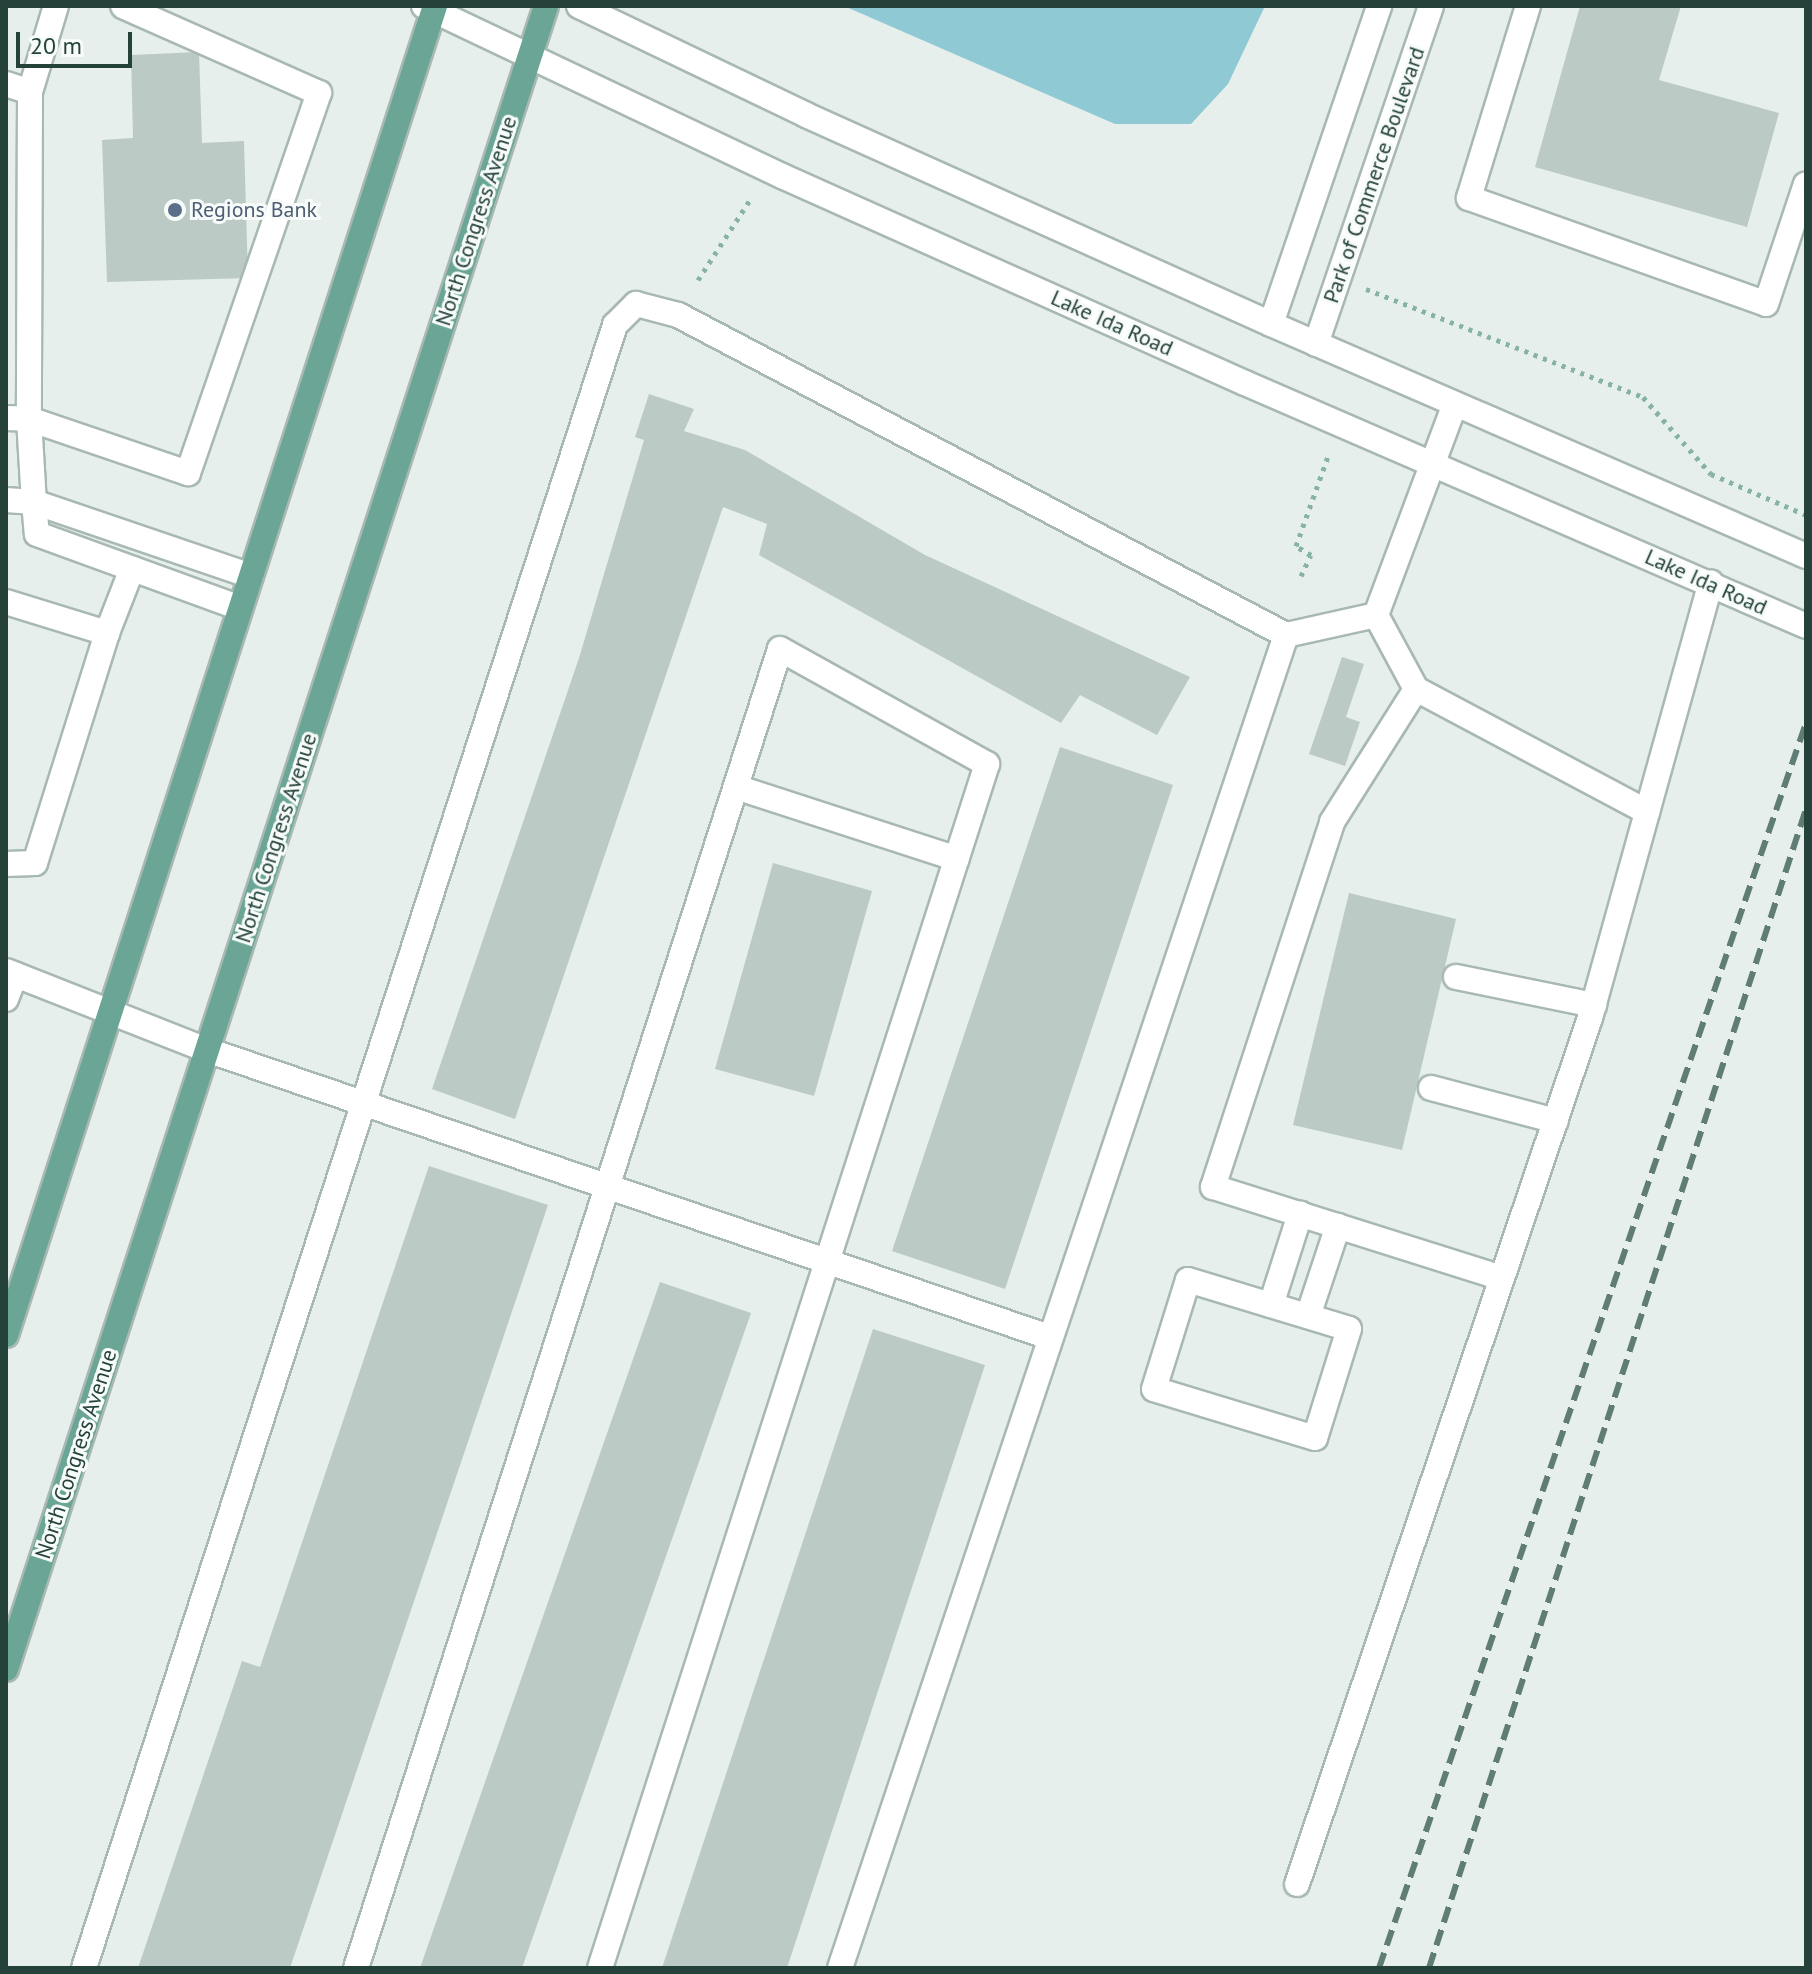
<!DOCTYPE html>
<html>
<head>
<meta charset="utf-8">
<style>
	body { margin:0 }
	#map { position:relative; width:1812px; height:1974px; overflow:hidden; background:#e6efeb; font-family:"PT Sans",sans-serif }
	div>[style] { position:absolute }
	.water>* { inset:0; background:#8ec9d4 }
	.building>* { inset:0; background:#bbcac4 }
	.path>* { height:5px; margin-top:-2.5px; transform-origin:0; background:repeating-linear-gradient(90deg,#86b3a5 0 4px,transparent 0 10px) }
	.roads { filter:drop-shadow(2px 0 #a8b8b2) drop-shadow(-2px 0 #a8b8b2) drop-shadow(0 2px #a8b8b2) drop-shadow(0 -2px #a8b8b2) }
	.minor>* { height:24px; margin:-12px; padding:0 12px; transform-origin:12px; border-radius:12px; background:#fff }
	.major>* { height:24px; margin:-12px; padding:0 12px; transform-origin:12px; border-radius:12px; background:#6aa596 }
	.rail>* { height:6px; margin-top:-3px; transform-origin:0; background:repeating-linear-gradient(90deg,#5f7d75 0 16px,transparent 0 24px) }
	.dots>* { width:22px; height:22px; translate:-50% -50%; box-sizing:border-box; border:4px solid #f7fbf9; border-radius:50% }
	span { translate:-50% -50%; white-space:nowrap; text-align:center; line-height:1.15; -webkit-text-stroke:6px #f7fbf9; paint-order:stroke }
	.street-label { font-size:22px; color:#24423a }
	.service-label { font-size:22px; color:#4e5e75 }
	.left { translate:0 -50%; text-align:left }
	.frame { position:absolute; inset:0; border:8px solid #24423a; pointer-events:none }
	.scale { position:absolute; left:16px; top:32px; width:116px; height:36px; box-sizing:border-box; border:4px solid #24423a; border-top:0; padding-left:10px; font-size:24px; line-height:28px; white-space:nowrap; color:#24423a; -webkit-text-stroke:6px #f7fbf9; paint-order:stroke }
</style>
</head>
<body>
<div id="map">
	<div class="water">
		<div style="clip-path:polygon(844px 6px,1265px 6px,1228px 84px,1191px 124px,1115px 124px)"></div>
	</div>
	<div class="building">
		<div style="clip-path:polygon(1580px 6px,1681px 6px,1659px 80px,1779px 113px,1747px 227px,1535px 167px)"></div>
		<div style="clip-path:polygon(199px 52px,202px 143px,244px 141px,248px 278px,107px 282px,102px 140px,133px 138px,131px 55px)"></div>
		<div style="clip-path:polygon(649px 394px,694px 409px,684px 431px,745px 450px,925px 555px,1190px 677px,1157px 735px,1080px 695px,1061px 723px,759px 555px,767px 524px,723px 507px,515px 1119px,432px 1089px,579px 658px,644px 440px,635px 437px)"></div>
		<div style="clip-path:polygon(1342px 657px,1364px 664px,1346px 717px,1360px 722px,1345px 766px,1309px 754px)"></div>
		<div style="clip-path:polygon(1060px 747px,1173px 785px,1005px 1289px,892px 1251px)"></div>
		<div style="clip-path:polygon(773px 863px,872px 891px,814px 1096px,715px 1069px)"></div>
		<div style="clip-path:polygon(1349px 893px,1456px 919px,1402px 1150px,1293px 1125px)"></div>
		<div style="clip-path:polygon(429px 1166px,548px 1205px,290px 1968px,138px 1968px,242px 1661px,260px 1667px)"></div>
		<div style="clip-path:polygon(660px 1282px,751px 1313px,522px 1968px,420px 1968px)"></div>
		<div style="clip-path:polygon(873px 1329px,985px 1365px,787px 1968px,662px 1968px)"></div>
	</div>
	<div class="path">
		<div style="left:698px;top:280px;width:99px;rotate:-57deg"></div>
		<div style="left:1366px;top:289px;width:297px;rotate:21.3deg"></div>
		<div style="left:1643px;top:397px;width:103px;rotate:48.6deg"></div>
		<div style="left:1711px;top:474px;width:103px;rotate:23.3deg"></div>
		<div style="left:1301px;top:576px;width:23px;rotate:-65deg"></div>
		<div style="left:1311px;top:555px;width:17px;rotate:-149deg"></div>
		<div style="left:1296px;top:546px;width:96px;rotate:-70.4deg"></div>
	</div>
	<div class="roads">
		<div class="minor">
			<div style="left:424px;top:6px;width:396px;rotate:25.4deg"></div>
			<div style="left:782px;top:176px;width:507px;rotate:24.09deg"></div>
			<div style="left:1245px;top:383px;width:611px;rotate:23.42deg"></div>
			<div style="left:579px;top:6px;width:252px;rotate:25.6deg"></div>
			<div style="left:806px;top:115px;width:510px;rotate:24.2deg"></div>
			<div style="left:1271px;top:324px;width:583px;rotate:23.44deg"></div>
			<div style="left:1528px;top:6px;width:201px;rotate:107.1deg"></div>
			<div style="left:1469px;top:198px;width:315px;rotate:19.6deg"></div>
			<div style="left:1766px;top:304px;width:126px;rotate:-71.6deg"></div>
			<div style="left:6px;top:84px;width:25px;rotate:18deg"></div>
			<div style="left:30px;top:92px;width:90px;rotate:-73.2deg"></div>
			<div style="left:30px;top:92px;width:327px;rotate:90.2deg"></div>
			<div style="left:29px;top:419px;width:83px;rotate:86.6deg"></div>
			<div style="left:34px;top:502px;width:229px;rotate:18.8deg"></div>
			<div style="left:1271px;top:324px;width:336px;rotate:-71.2deg"></div>
			<div style="left:1316px;top:344px;width:357px;rotate:-71.2deg"></div>
			<div style="left:6px;top:418px;width:23px;rotate:2deg"></div>
			<div style="left:29px;top:419px;width:168px;rotate:18.8deg"></div>
			<div style="left:188px;top:473px;width:402px;rotate:-71deg"></div>
			<div style="left:319px;top:93px;width:214px;rotate:-156.1deg"></div>
			<div style="left:6px;top:500px;width:28px;rotate:4deg"></div>
			<div style="left:34px;top:502px;width:32px;rotate:85deg"></div>
			<div style="left:37px;top:534px;width:216px;rotate:20deg"></div>
			<div style="left:6px;top:602px;width:106px;rotate:17.1deg"></div>
			<div style="left:107px;top:633px;width:69px;rotate:-68.7deg"></div>
			<div style="left:1416px;top:689px;width:84px;rotate:-118.4deg"></div>
			<div style="left:1376px;top:615px;width:225px;rotate:-69.5deg"></div>
			<div style="left:736px;top:787px;width:232px;rotate:18deg"></div>
			<div style="left:6px;top:864px;width:29px;rotate:-2deg"></div>
			<div style="left:35px;top:863px;width:241px;rotate:-72.6deg"></div>
			<div style="left:6px;top:971px;width:216px;rotate:21.5deg"></div>
			<div style="left:207px;top:1050px;width:890px;rotate:18.82deg"></div>
			<div style="left:1456px;top:977px;width:141px;rotate:11.5deg"></div>
			<div style="left:6px;top:999px;width:26px;rotate:-69deg"></div>
			<div style="left:1431px;top:1088px;width:129px;rotate:14.8deg"></div>
			<div style="left:1502px;top:1278px;width:303px;rotate:-162.5deg"></div>
			<div style="left:1213px;top:1187px;width:384px;rotate:-71.9deg"></div>
			<div style="left:1332px;top:822px;width:157px;rotate:-57.7deg"></div>
			<div style="left:1416px;top:689px;width:262px;rotate:28deg"></div>
			<div style="left:1188px;top:1280px;width:168px;rotate:16.9deg"></div>
			<div style="left:1349px;top:1329px;width:114px;rotate:107.3deg"></div>
			<div style="left:1315px;top:1438px;width:168px;rotate:-163.1deg"></div>
			<div style="left:1154px;top:1389px;width:114px;rotate:-72.7deg"></div>
			<div style="left:1271px;top:1305px;width:96px;rotate:-72.3deg"></div>
			<div style="left:1308px;top:1316px;width:95px;rotate:-71.6deg"></div>
			<div style="left:1297px;top:1884px;width:914px;rotate:-71.31deg"></div>
			<div style="left:1590px;top:1018px;width:452px;rotate:-74.5deg"></div>
			<div style="left:84px;top:1968px;width:1727px;rotate:-72.09deg"></div>
			<div style="left:615px;top:325px;width:30px;rotate:-45deg"></div>
			<div style="left:636px;top:304px;width:43px;rotate:14.7deg"></div>
			<div style="left:678px;top:315px;width:687px;rotate:27.76deg"></div>
			<div style="left:1286px;top:635px;width:92px;rotate:-12.5deg"></div>
			<div style="left:356px;top:1968px;width:1385px;rotate:-72.18deg"></div>
			<div style="left:780px;top:649px;width:237px;rotate:29.1deg"></div>
			<div style="left:987px;top:764px;width:1265px;rotate:107.82deg"></div>
			<div style="left:840px;top:1968px;width:1406px;rotate:-71.5deg"></div>
		</div>
		<div class="major">
			<div style="left:6px;top:1335px;width:1397px;rotate:-72.11deg"></div>
			<div style="left:6px;top:1669px;width:1748px;rotate:-72.01deg"></div>
		</div>
	</div>
	<div class="rail">
		<div style="left:1379px;top:1968px;width:1316px;rotate:-71.07deg"></div>
		<div style="left:1429px;top:1968px;width:1219px;rotate:-71.98deg"></div>
	</div>
	<div class="dots">
		<div style="left:175px;top:210px;background:#5c6f8a"></div>
	</div>
	<div class="street-label">
		<span style="left:1374px;top:175px;rotate:-71deg">Park of Commerce Boulevard</span>
		<span style="left:476px;top:221px;rotate:-72deg">North Congress Avenue</span>
		<span style="left:1112px;top:323px;rotate:24deg">Lake Ida Road</span>
		<span style="left:1706px;top:582px;rotate:24deg">Lake Ida Road</span>
		<span style="left:276px;top:838px;rotate:-72deg">North Congress Avenue</span>
		<span style="left:76px;top:1454px;rotate:-72deg">North Congress Avenue</span>
	</div>
	<div class="service-label">
		<span class="left" style="left:191px;top:210px">Regions Bank</span>
	</div>
	<div class="frame"></div>
	<div class="scale">20 m</div>
</div>
</body>
</html>
